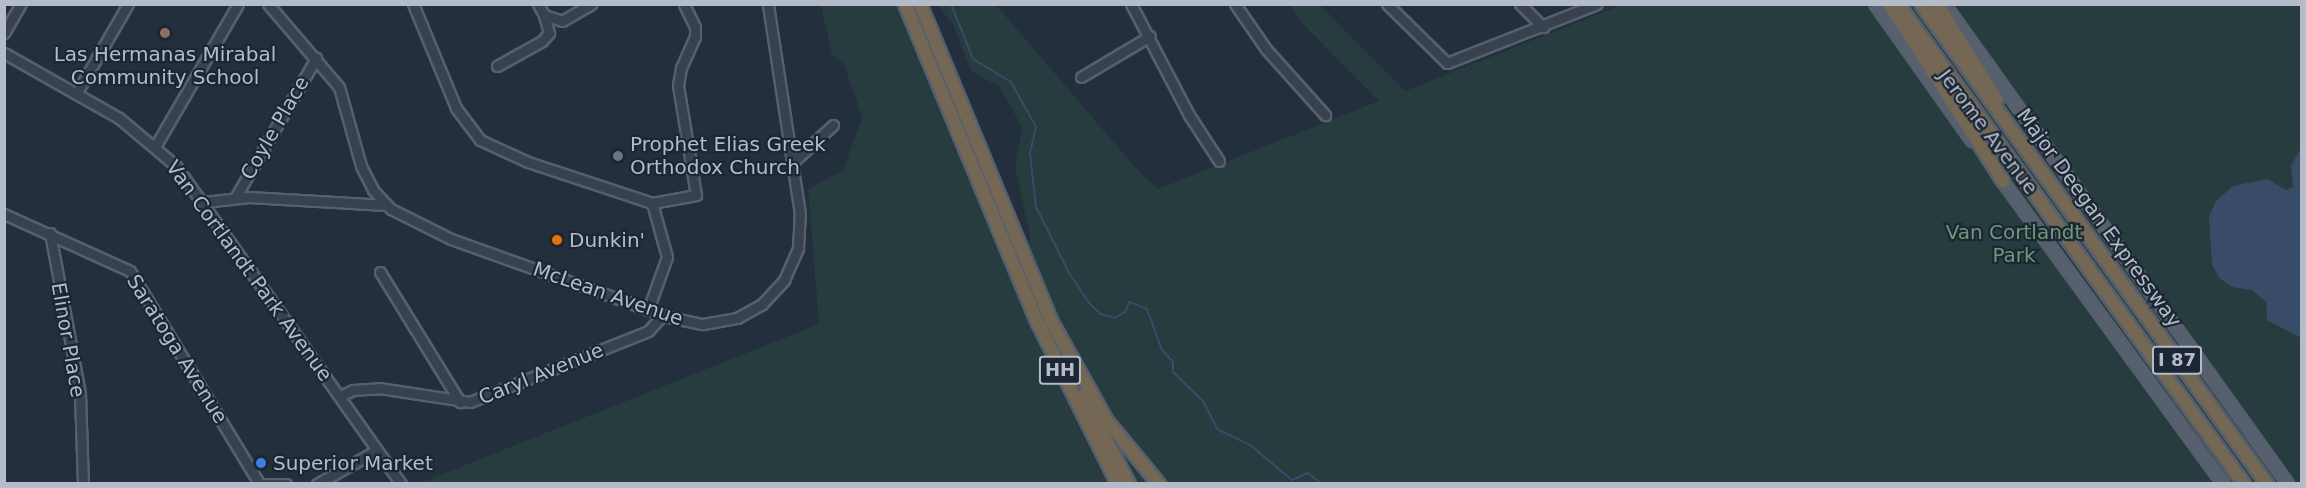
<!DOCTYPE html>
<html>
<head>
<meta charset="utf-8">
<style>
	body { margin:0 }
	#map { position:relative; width:2306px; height:488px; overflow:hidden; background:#242f3e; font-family:"DejaVu Sans",sans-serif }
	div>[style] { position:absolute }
	.green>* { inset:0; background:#263c3f }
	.water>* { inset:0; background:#394c67 }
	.stream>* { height:2px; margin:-1px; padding:0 1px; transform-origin:1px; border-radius:1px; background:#394c67 }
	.roads { filter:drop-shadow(2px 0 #565f6c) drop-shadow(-2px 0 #565f6c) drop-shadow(0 2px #565f6c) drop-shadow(0 -2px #565f6c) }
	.minor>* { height:9px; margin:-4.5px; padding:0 4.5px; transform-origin:4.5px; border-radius:4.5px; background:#38414e }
	.major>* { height:10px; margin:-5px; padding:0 5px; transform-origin:5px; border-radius:5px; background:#56606e }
	.highway>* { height:12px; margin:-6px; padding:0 6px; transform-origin:6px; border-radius:6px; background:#746855 }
	.dots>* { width:16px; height:16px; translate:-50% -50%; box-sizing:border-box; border:3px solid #1d2633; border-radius:50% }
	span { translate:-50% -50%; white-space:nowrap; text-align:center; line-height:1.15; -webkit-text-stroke:4.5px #1d2633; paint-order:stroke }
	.shield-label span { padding:2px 4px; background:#1d2633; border:2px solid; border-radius:4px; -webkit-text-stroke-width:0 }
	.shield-label { font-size:18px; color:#b4bcc9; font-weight:700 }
	.poi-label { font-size:20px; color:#b4bcc9 }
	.left { translate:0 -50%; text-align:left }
	.street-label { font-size:20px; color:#b4bcc9 }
	.park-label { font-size:20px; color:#6b9a76 }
	.frame { position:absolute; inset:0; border:6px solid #b4bcc9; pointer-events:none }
</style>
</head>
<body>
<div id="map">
	<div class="green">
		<div style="clip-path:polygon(821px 5px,897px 5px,1000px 252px,1031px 239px,1015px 167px,1022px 127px,1000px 87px,971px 71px,954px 26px,938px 5px,996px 5px,1140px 173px,1158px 189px,1379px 101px,1304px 25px,1290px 5px,1320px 5px,1405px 91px,1621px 5px,2301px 5px,2301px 483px,418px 484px,819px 324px,808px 189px,843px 171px,862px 117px,844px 64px,832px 55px)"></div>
	</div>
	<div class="water">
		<div style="clip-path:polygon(2301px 148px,2302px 338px,2301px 338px,2267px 320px,2266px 302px,2252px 290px,2232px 287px,2219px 278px,2212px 264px,2209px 217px,2216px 201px,2233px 186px,2267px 179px,2286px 190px,2293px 187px,2291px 166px)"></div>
	</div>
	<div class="stream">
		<div style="left:951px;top:4px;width:59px;rotate:68.2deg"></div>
		<div style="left:973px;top:59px;width:44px;rotate:31.2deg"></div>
		<div style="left:1011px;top:82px;width:51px;rotate:60.9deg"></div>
		<div style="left:1036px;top:127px;width:27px;rotate:103deg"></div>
		<div style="left:1030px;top:153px;width:54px;rotate:83.7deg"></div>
		<div style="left:1036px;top:207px;width:74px;rotate:63.4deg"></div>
		<div style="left:1069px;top:273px;width:36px;rotate:56deg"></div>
		<div style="left:1089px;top:303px;width:16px;rotate:43deg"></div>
		<div style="left:1101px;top:314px;width:15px;rotate:16deg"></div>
		<div style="left:1115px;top:318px;width:12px;rotate:-31deg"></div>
		<div style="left:1125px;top:312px;width:11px;rotate:-68deg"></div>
		<div style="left:1129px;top:302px;width:19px;rotate:21deg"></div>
		<div style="left:1147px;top:309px;width:44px;rotate:69.9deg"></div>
		<div style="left:1162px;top:350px;width:16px;rotate:47deg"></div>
		<div style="left:1173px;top:362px;width:10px;rotate:90deg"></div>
		<div style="left:1173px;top:372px;width:42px;rotate:44deg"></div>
		<div style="left:1203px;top:401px;width:31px;rotate:63deg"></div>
		<div style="left:1217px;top:429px;width:37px;rotate:26deg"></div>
		<div style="left:1250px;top:445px;width:55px;rotate:39.8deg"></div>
		<div style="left:1292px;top:480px;width:17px;rotate:-24deg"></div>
		<div style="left:1308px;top:473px;width:17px;rotate:40deg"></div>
	</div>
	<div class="roads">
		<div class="minor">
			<div style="left:268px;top:4px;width:109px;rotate:49.5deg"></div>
			<div style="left:339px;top:87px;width:82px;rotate:74.4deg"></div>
			<div style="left:361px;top:166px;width:27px;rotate:63deg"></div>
			<div style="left:373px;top:190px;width:26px;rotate:47deg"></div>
			<div style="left:391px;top:209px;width:67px;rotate:26.6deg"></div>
			<div style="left:451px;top:239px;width:232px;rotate:19.7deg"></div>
			<div style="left:669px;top:317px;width:35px;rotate:12deg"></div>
			<div style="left:703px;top:324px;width:35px;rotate:-10deg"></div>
			<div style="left:737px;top:318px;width:29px;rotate:-29deg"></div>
			<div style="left:762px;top:304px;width:33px;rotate:-47deg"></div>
			<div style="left:784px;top:280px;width:35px;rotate:-66deg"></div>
			<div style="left:798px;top:248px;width:34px;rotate:-87deg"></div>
			<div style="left:800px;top:214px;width:212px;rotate:-98.7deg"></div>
			<div style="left:413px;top:4px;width:113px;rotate:67.5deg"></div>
			<div style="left:456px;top:108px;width:40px;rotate:53deg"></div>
			<div style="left:480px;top:140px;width:53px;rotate:24.6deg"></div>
			<div style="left:528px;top:162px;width:131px;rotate:18.3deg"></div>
			<div style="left:652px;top:203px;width:45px;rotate:-10.3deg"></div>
			<div style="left:696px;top:195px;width:111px;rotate:-99.3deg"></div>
			<div style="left:678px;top:85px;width:17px;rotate:-80deg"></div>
			<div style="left:681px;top:68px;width:34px;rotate:-66deg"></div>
			<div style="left:695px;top:37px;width:10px;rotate:-90deg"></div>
			<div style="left:695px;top:27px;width:25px;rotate:-116deg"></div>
			<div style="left:538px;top:4px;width:13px;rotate:61deg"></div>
			<div style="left:544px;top:15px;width:19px;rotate:18deg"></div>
			<div style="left:562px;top:21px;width:34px;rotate:-30deg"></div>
			<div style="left:1131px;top:4px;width:125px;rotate:62.4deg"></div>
			<div style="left:1189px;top:115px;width:55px;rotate:56.9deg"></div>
			<div style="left:1235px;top:4px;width:55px;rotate:55.4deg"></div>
			<div style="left:1266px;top:49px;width:89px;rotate:48.2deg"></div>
			<div style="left:1387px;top:4px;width:84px;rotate:44.5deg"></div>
			<div style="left:1447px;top:63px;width:161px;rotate:-21.5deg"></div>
			<div style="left:1520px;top:4px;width:33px;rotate:45deg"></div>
			<div style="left:4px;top:33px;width:34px;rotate:-60deg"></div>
			<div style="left:4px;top:53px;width:132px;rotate:29.5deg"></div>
			<div style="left:119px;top:118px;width:75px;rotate:40.1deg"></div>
			<div style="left:176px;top:166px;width:390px;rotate:54.7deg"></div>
			<div style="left:497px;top:66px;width:51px;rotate:-29.1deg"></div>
			<div style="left:542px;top:41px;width:11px;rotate:-49deg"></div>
			<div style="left:549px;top:33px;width:19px;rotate:-106deg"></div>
			<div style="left:1081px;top:77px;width:80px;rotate:-30.7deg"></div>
			<div style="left:76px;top:94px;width:104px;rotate:-60deg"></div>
			<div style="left:156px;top:145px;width:163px;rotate:-59.8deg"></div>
			<div style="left:792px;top:163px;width:56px;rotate:-42.8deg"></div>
			<div style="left:235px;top:198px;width:162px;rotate:-59.9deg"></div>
			<div style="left:204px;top:202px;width:45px;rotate:-6.3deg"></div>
			<div style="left:249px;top:197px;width:137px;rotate:3.3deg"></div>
			<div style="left:4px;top:214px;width:138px;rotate:24.3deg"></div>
			<div style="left:130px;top:271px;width:248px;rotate:58.7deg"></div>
			<div style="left:50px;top:233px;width:164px;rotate:79.4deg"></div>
			<div style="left:80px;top:394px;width:90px;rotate:88.1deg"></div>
			<div style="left:380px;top:272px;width:153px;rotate:58.4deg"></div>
			<div style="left:648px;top:310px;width:56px;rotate:-70.3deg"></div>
			<div style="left:667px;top:257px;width:56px;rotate:-105.5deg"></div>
			<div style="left:340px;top:396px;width:14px;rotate:-25deg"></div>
			<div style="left:353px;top:390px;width:26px;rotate:-4deg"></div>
			<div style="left:379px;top:388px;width:92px;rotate:8.7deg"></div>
			<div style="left:470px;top:402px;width:192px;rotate:-21.7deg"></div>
			<div style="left:648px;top:331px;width:22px;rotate:-47deg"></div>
			<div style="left:258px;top:484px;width:28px"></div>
			<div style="left:317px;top:484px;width:69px;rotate:-29.5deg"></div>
		</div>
		<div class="major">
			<div style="left:1875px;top:4px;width:168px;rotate:54.7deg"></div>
			<div style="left:1944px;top:4px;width:591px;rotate:54.37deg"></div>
			<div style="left:1998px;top:175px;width:382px;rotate:53.9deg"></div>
		</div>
		<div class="highway">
			<div style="left:905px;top:4px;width:343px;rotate:67.4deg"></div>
			<div style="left:1037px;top:321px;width:182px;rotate:63.6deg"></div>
			<div style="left:920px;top:4px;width:343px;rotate:67.5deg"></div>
			<div style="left:1051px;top:321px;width:115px;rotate:60.8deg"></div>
			<div style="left:1107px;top:421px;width:82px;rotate:50.5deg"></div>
			<div style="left:1889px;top:4px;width:211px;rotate:57.2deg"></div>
			<div style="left:1898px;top:4px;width:592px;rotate:54.21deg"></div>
			<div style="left:1921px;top:4px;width:592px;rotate:54.21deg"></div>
			<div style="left:1937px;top:4px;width:113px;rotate:58deg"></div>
			<div style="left:1083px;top:396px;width:99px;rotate:62.4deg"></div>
		</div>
	</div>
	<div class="dots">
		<div style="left:165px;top:33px;background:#8d6e63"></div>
		<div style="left:618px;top:156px;background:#6b7280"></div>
		<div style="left:557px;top:240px;background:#e8710a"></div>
		<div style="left:261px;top:463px;background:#3f7fe0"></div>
	</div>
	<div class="shield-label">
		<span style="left:2177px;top:360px">I 87</span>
		<span style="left:1060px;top:370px">HH</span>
	</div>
	<div class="poi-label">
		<span style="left:165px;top:66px">Las Hermanas Mirabal<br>Community School</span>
		<span class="left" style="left:630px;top:156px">Prophet Elias Greek<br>Orthodox Church</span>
		<span class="left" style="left:569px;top:240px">Dunkin'</span>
		<span class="left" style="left:273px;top:463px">Superior Market</span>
	</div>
	<div class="street-label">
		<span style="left:275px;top:128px;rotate:-60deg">Coyle Place</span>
		<span style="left:1988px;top:132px;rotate:53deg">Jerome Avenue</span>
		<span style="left:2099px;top:218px;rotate:54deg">Major Deegan Expressway</span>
		<span style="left:249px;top:271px;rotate:54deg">Van Cortlandt Park Avenue</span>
		<span style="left:608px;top:294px;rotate:19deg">McLean Avenue</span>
		<span style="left:68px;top:340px;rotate:80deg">Elinor Place</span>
		<span style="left:177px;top:349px;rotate:58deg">Saratoga Avenue</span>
		<span style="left:541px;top:374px;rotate:-22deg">Caryl Avenue</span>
	</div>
	<div class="park-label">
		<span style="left:2014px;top:244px">Van Cortlandt<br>Park</span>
	</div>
	<div class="frame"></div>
</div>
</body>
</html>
